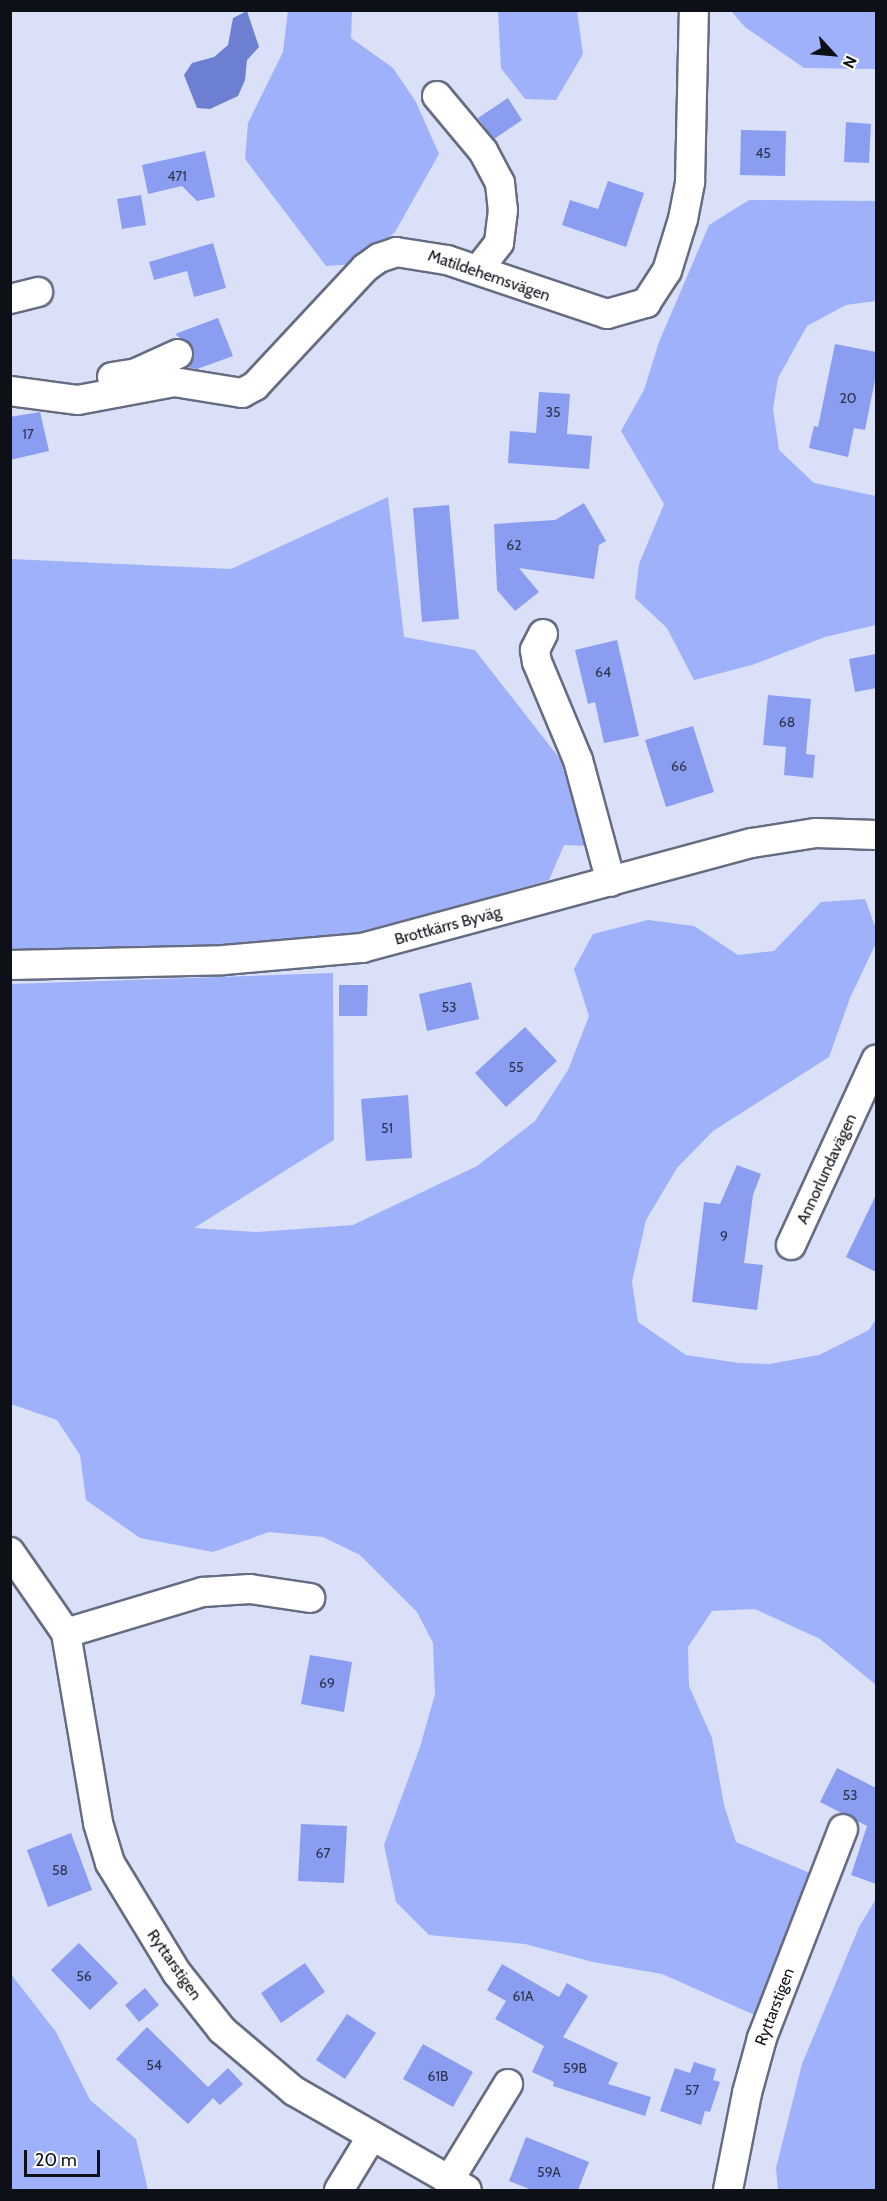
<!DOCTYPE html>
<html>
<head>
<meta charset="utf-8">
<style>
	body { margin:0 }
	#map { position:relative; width:887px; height:2201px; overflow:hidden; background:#d9e0f8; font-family:Cabin,sans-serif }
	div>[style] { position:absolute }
	.green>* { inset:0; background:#9fb1fb }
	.water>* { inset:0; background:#6d7fd0 }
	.building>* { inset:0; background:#8a9df1 }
	.roads { filter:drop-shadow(2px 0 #666c81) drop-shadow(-2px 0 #666c81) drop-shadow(0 2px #666c81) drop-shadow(0 -2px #666c81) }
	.minor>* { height:28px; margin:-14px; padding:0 14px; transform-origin:14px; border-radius:14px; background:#fff }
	span { translate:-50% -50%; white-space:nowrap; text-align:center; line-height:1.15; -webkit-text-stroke:4.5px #fff; paint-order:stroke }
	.number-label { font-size:14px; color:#2d334e }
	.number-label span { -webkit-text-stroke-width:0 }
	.street-label { font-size:16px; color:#0e1018 }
	.frame { position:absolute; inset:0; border:12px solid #0e1018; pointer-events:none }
	.north { position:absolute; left:803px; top:24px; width:60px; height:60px; -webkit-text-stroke:4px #fff; paint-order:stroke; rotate:116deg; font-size:16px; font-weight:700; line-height:24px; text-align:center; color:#0e1018 }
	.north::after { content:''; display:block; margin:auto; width:21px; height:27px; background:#0e1018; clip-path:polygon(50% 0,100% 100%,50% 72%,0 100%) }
	.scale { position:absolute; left:24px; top:2150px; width:76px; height:27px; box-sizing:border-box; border:3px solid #0e1018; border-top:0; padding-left:8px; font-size:18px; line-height:21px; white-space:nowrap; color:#0e1018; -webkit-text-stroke:4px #fff; paint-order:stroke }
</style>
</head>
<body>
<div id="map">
	<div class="green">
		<div style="clip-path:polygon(288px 10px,352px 11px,351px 38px,393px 68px,416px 102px,439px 154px,395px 232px,357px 264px,326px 266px,245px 159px,248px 123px,283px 52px)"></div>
		<div style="clip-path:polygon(498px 11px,577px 11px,583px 54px,556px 100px,525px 99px,501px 68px)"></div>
		<div style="clip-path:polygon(731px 11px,876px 11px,876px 69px,804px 68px,745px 27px)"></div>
		<div style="clip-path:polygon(749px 200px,876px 201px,876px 301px,846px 305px,807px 326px,778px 378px,773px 409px,779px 450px,814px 483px,876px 496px,876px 625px,825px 637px,752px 665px,694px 680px,667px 628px,635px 598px,639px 564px,664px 504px,621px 431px,644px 390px,659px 342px,709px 225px)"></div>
		<div style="clip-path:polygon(388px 497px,404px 637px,475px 650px,560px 759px,587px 846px,564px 845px,549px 880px,335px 940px,11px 952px,11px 559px,231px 569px)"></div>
		<div style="clip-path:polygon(865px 899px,876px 929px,876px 943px,850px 998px,829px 1057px,713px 1131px,677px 1168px,646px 1220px,632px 1282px,638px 1322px,686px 1355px,739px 1363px,769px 1364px,819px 1355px,869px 1330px,876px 1319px,876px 1685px,820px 1639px,755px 1609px,712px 1611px,688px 1647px,689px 1686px,712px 1738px,724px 1805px,736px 1842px,810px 1873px,757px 2016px,662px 1974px,593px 1962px,525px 1944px,429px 1935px,396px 1902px,384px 1845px,420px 1747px,435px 1694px,433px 1643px,417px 1612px,360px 1555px,323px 1537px,269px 1532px,213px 1552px,140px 1538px,86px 1500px,80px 1455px,57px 1420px,11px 1404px,11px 984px,333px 973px,334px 1140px,194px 1228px,258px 1232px,353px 1225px,477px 1166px,535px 1121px,568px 1070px,589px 1016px,574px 969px,593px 934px,648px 920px,694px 926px,738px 955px,774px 951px,821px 902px)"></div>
		<div style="clip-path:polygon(876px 1899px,876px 2190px,778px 2190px,776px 2168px,802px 2064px,859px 1927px)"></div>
		<div style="clip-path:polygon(10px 1973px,56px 2032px,90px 2100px,136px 2139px,148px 2190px,11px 2190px)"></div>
	</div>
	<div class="water">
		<div style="clip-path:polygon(247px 11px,259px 47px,247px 60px,245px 80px,238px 96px,210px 109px,197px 108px,184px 75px,192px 63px,214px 57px,228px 45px,233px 18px)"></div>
	</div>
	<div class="building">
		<div style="clip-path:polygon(508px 98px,522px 120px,494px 139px,478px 118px)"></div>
		<div style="clip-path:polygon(846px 122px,871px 124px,869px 163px,844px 162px)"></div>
		<div style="clip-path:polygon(741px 130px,786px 131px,785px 176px,740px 175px)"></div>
		<div style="clip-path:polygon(205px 151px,215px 197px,197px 201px,182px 186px,148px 194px,142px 165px)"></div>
		<div style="clip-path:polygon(608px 181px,644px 193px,626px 247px,562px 225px,570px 200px,598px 209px)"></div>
		<div style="clip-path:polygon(141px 195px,146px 225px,122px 229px,117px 199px)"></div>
		<div style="clip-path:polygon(213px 243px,226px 288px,194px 297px,187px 271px,154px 280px,149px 262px)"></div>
		<div style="clip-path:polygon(218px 318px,233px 356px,197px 369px,187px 367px,194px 356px,193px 348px,175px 334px)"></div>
		<div style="clip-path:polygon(835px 344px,876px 352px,876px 375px,865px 430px,854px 428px,848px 457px,809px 448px,814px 426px,818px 427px)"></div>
		<div style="clip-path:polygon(539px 392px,570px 394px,567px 434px,592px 436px,589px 469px,508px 463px,510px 431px,536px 433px)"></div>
		<div style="clip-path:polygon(40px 412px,49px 451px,10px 460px,10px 417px)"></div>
		<div style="clip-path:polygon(584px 503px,606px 541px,599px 545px,594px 579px,519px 568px,539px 592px,515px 611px,497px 590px,494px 524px,555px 520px)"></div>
		<div style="clip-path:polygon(449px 505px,459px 619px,422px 622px,413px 508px)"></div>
		<div style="clip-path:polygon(617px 640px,639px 736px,604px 743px,595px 702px,588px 704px,575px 650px)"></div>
		<div style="clip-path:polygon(876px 654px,876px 688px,855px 692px,849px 659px)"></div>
		<div style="clip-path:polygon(768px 695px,811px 699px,806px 754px,815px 755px,813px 778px,784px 775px,786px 747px,763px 745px)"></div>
		<div style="clip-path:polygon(693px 726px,714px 792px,666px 807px,645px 740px)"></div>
		<div style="clip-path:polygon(471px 982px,479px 1019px,427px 1031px,419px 994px)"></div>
		<div style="clip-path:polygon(339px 985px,368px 985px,367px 1016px,339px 1016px)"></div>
		<div style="clip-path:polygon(525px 1027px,557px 1061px,506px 1107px,475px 1073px)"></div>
		<div style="clip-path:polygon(408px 1095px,412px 1158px,366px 1161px,361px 1099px)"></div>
		<div style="clip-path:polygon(737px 1165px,761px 1174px,753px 1195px,744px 1263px,763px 1265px,757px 1310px,692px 1302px,704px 1202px,720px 1204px)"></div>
		<div style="clip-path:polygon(876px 1195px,876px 1272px,846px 1257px)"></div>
		<div style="clip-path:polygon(310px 1655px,352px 1662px,344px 1712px,301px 1704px)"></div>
		<div style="clip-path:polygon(837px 1768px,876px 1788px,876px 1884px,851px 1875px,867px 1826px,820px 1802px)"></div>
		<div style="clip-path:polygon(301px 1824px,347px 1826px,344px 1883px,298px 1881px)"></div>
		<div style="clip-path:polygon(71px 1833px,92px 1890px,48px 1907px,27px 1850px)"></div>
		<div style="clip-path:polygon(79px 1943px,118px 1983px,90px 2010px,51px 1970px)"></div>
		<div style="clip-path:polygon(305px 1963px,325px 1992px,281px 2023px,261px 1993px)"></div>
		<div style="clip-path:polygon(502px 1964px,559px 1997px,567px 1983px,588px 1996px,563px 2037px,618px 2063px,608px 2084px,651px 2097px,645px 2116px,553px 2086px,554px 2082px,532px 2072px,544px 2046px,495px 2019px,506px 2001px,487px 1990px)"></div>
		<div style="clip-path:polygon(145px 1988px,159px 2005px,139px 2022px,125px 2005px)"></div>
		<div style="clip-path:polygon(347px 2014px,376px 2033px,345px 2079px,316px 2060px)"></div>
		<div style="clip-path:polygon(147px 2027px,208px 2087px,228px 2068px,243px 2084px,220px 2105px,213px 2098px,188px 2124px,116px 2059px)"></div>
		<div style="clip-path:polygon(423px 2044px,473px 2072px,453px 2107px,403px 2079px)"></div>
		<div style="clip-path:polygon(694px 2062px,716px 2069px,713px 2080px,720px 2082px,710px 2112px,705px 2111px,701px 2125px,660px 2111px,675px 2068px,690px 2073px)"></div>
		<div style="clip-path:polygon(526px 2137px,589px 2162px,578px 2190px,532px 2190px,509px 2181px)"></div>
	</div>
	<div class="roads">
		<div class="minor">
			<div style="left:437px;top:96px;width:72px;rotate:50.1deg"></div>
			<div style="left:483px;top:151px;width:36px;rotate:62deg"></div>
			<div style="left:500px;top:183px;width:27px;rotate:84deg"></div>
			<div style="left:503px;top:210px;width:33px;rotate:97deg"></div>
			<div style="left:499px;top:243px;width:34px;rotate:128deg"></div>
			<div style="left:10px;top:299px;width:29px;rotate:-14deg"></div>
			<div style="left:112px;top:377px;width:24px;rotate:-9deg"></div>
			<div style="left:136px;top:373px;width:46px;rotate:-24.3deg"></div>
			<div style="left:10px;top:391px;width:69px;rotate:7.5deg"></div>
			<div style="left:78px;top:400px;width:98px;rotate:-10.6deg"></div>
			<div style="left:174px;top:382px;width:69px;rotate:9.2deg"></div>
			<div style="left:242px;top:393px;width:15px;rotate:-28deg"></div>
			<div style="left:255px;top:386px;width:161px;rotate:-47deg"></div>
			<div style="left:365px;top:268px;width:17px;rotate:-36deg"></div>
			<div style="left:379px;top:258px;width:18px;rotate:-19deg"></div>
			<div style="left:396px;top:252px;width:52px;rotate:8.9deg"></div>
			<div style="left:447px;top:260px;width:169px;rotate:18.6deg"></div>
			<div style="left:607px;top:314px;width:41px;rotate:-15.8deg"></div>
			<div style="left:646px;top:303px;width:38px;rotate:-57deg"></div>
			<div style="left:667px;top:271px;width:54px;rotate:-72.9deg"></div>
			<div style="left:683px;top:219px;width:38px;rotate:-79deg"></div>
			<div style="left:690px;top:182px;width:172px;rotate:-88.7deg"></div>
			<div style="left:543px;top:634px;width:18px;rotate:117deg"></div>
			<div style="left:535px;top:650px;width:12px;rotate:81deg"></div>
			<div style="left:537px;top:662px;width:106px;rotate:67.3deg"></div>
			<div style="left:578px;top:760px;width:126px;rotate:74.9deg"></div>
			<div style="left:10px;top:965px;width:214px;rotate:-1.3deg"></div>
			<div style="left:224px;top:960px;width:139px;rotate:-5deg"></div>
			<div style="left:362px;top:948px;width:404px;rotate:-15.1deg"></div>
			<div style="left:752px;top:843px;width:65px;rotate:-8.9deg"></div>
			<div style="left:816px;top:833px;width:60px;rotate:1.9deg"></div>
			<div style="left:791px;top:1245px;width:204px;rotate:-65.3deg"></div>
			<div style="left:10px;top:1552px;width:98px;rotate:55.3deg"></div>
			<div style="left:66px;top:1633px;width:193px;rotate:80.4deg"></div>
			<div style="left:98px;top:1823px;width:42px;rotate:73.3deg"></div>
			<div style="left:110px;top:1863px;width:129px;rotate:58.7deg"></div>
			<div style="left:177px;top:1973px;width:73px;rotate:51.7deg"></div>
			<div style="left:222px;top:2030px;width:94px;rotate:40.3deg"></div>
			<div style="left:294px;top:2091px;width:199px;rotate:29.8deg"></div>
			<div style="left:66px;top:1633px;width:143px;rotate:-16.7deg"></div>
			<div style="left:203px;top:1592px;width:47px;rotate:-3.7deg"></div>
			<div style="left:250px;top:1589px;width:61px;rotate:8.5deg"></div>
			<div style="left:448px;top:2182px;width:115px;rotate:-58.5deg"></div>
			<div style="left:339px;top:2190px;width:60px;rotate:-58.7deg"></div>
			<div style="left:728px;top:2190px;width:99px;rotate:-78.9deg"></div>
			<div style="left:747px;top:2093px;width:57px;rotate:-74.7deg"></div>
			<div style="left:762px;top:2038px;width:224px;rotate:-68.8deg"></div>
		</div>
	</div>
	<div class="number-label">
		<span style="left:763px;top:153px">45</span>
		<span style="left:177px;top:176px">471</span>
		<span style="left:848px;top:398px">20</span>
		<span style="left:553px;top:412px">35</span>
		<span style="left:28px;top:434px">17</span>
		<span style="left:514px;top:545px">62</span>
		<span style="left:603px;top:672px">64</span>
		<span style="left:787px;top:722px">68</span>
		<span style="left:679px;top:766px">66</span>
		<span style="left:449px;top:1007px">53</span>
		<span style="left:516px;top:1067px">55</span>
		<span style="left:387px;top:1128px">51</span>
		<span style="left:724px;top:1236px">9</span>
		<span style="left:327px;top:1683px">69</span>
		<span style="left:850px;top:1795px">53</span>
		<span style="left:323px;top:1853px">67</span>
		<span style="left:60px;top:1870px">58</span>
		<span style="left:84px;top:1976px">56</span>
		<span style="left:523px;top:1996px">61A</span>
		<span style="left:154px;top:2065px">54</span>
		<span style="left:575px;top:2068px">59B</span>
		<span style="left:438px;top:2076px">61B</span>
		<span style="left:692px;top:2090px">57</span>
		<span style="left:549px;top:2172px">59A</span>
	</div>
	<div class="street-label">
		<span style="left:489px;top:276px;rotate:19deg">Matildehemsvägen</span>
		<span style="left:448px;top:926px;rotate:-15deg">Brottkärrs Byväg</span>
		<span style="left:827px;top:1169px;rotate:-65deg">Annorlundavägen</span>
		<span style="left:174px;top:1965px;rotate:55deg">Ryttarstigen</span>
		<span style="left:775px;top:2007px;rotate:-69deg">Ryttarstigen</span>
	</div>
	<div class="frame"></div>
	<div class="north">N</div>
	<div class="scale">20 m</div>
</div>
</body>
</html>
